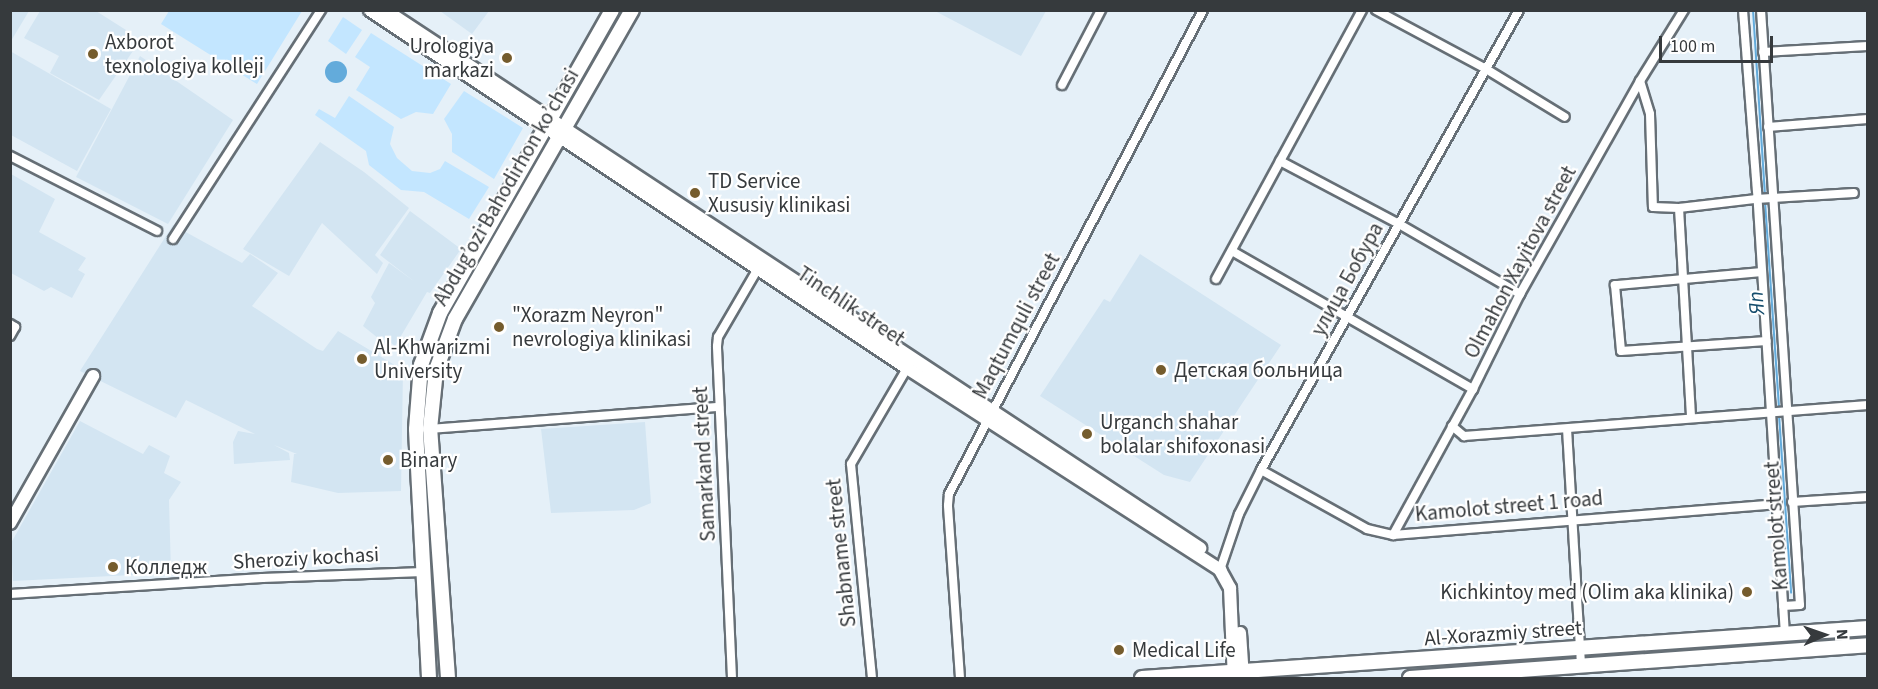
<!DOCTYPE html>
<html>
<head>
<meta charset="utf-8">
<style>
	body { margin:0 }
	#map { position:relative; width:1878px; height:689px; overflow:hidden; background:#e5f0f8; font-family:"Source Sans 3",sans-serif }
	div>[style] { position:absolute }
	.built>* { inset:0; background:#d3e5f2 }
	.green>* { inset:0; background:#c3e6ff }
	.water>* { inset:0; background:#63abdb }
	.round { border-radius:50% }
	.stream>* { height:2px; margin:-1px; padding:0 1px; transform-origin:1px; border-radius:1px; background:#63abdb }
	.roads { filter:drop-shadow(2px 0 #666f76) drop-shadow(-2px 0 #666f76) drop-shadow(0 2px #666f76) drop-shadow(0 -2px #666f76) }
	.street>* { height:8px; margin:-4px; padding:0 4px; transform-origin:4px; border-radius:4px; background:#fff }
	.secondary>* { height:12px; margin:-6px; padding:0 6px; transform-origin:6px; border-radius:6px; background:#fff }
	.primary>* { height:14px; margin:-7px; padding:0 7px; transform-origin:7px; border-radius:7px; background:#fff }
	.dots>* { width:16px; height:16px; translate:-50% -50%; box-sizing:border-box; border:3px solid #fff; border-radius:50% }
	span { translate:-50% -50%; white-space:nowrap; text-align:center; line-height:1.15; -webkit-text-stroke:4.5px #fff; paint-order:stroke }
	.poi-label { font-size:21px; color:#363a3d }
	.left { translate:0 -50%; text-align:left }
	.right { translate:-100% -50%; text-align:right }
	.street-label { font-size:21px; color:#363a3d }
	.water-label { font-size:22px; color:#144c6c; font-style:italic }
	.frame { position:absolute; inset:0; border:12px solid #363a3d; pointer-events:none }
	.north { position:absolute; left:1794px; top:605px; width:60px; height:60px; -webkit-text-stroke:4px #fff; paint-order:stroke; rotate:88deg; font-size:16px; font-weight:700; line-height:24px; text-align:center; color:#363a3d }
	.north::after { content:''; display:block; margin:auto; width:21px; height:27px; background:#363a3d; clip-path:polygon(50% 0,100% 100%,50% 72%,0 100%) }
	.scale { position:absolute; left:1659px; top:36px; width:114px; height:27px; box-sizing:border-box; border:3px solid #363a3d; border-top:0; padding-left:8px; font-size:18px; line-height:21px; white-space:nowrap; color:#363a3d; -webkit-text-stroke:4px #fff; paint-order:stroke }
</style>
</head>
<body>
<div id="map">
	<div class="built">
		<div style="clip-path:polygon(11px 10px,29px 11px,11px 41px,10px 11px)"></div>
		<div style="clip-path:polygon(40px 11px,96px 11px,126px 30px,133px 51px,99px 100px,50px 73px,59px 56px,24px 38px)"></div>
		<div style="clip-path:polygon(440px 11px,489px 11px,472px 34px)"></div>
		<div style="clip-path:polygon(935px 11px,1046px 11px,1021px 56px)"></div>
		<div style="clip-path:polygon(10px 51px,111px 109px,77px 171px,11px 135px)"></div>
		<div style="clip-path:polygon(140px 56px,233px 120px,168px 224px,76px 177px)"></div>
		<div style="clip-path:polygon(320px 142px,364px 172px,409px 208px,375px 255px,383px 263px,377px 274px,322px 223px,289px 276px,243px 249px)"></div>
		<div style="clip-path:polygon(11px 174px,55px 199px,39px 232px,86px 258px,78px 270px,85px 274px,72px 298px,51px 287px,44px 291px,11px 273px)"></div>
		<div style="clip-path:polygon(410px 211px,461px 249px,430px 293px,427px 292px,395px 346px,382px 336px,378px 338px,363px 326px,375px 303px,371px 297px,389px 263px,415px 282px,380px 255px)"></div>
		<div style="clip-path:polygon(173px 225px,242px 263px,250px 254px,278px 273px,252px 306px,317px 349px,323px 351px,338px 331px,403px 370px,401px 491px,338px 493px,291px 482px,294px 454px,297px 454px,274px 445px,289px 453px,290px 460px,234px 464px,233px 442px,238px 431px,255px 434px,186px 400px,176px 418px,80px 371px)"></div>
		<div style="clip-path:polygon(1140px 254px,1281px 345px,1190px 482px,1164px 475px,1040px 396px,1104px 299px,1110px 302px)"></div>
		<div style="clip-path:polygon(80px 421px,143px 454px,149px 445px,170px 456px,164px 473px,181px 482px,169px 500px,171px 573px,13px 581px,11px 543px)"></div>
		<div style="clip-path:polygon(645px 422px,651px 503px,634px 510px,551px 513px,541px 429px)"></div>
	</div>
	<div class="green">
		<div style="clip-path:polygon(169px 11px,169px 10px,302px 11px,257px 84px,161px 24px)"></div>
		<div style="clip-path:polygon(343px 17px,362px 30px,346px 54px,328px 41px)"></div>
		<div style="clip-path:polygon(371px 33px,451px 84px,433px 114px,416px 112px,401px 119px,356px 90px,370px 67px,355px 57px)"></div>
		<div style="clip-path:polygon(464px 91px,523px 128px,494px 179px,452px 152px,452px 134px,444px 119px)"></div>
		<div style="clip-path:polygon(349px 96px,394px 127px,390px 144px,397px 158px,412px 171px,430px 173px,440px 169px,445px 161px,489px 187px,469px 219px,424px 192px,401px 190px,369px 165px,366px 151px,315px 115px,319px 109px,335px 118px)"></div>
	</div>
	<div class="water">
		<div class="round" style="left:325px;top:61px;width:22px;height:22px"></div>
	</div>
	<div class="stream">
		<div style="left:1753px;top:10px;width:186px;rotate:86.3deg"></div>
		<div style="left:1765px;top:202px;width:207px;rotate:86.1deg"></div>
		<div style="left:1779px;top:415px;width:178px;rotate:86.1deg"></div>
	</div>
	<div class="roads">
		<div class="street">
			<div style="left:1376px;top:10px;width:125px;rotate:28.2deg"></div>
			<div style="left:1486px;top:69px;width:92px;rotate:31.3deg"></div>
			<div style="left:1743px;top:10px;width:181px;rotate:85.6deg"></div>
			<div style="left:1757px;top:190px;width:445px;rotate:86.4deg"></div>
			<div style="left:1761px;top:10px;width:596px;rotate:86.25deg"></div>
			<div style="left:1800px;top:605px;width:17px;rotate:177deg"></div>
			<div style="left:1763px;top:52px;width:105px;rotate:-3.3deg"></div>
			<div style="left:1640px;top:81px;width:34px;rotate:73deg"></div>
			<div style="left:1650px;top:114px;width:93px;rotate:88.2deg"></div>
			<div style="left:1653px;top:207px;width:26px;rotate:2deg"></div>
			<div style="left:1679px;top:208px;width:78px;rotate:-6.7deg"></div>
			<div style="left:1756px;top:199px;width:98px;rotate:-3.5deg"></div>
			<div style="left:1062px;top:85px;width:85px;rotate:-62.5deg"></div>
			<div style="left:1768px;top:127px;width:100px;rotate:-4.6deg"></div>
			<div style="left:10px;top:156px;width:165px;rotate:27deg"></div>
			<div style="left:1280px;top:161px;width:135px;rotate:27.9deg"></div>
			<div style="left:1399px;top:224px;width:140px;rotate:30deg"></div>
			<div style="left:1679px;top:208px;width:209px;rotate:86.7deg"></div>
			<div style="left:173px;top:239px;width:273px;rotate:-57.1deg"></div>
			<div style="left:1232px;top:251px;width:278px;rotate:29.8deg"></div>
			<div style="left:1762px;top:272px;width:148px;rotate:174.9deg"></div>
			<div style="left:1615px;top:285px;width:66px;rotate:84.8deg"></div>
			<div style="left:1621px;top:351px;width:146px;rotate:-3.9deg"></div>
			<div style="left:1216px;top:279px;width:306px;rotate:-61.5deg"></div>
			<div style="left:10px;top:324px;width:6px;rotate:31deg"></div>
			<div style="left:15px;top:327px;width:10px;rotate:119deg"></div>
			<div style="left:1452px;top:426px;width:16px;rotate:40deg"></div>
			<div style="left:1464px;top:436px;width:405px;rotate:-4.4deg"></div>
			<div style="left:430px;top:429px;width:290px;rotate:-4.4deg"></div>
			<div style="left:1567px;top:429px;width:238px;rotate:86.6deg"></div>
			<div style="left:1261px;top:470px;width:121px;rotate:29.1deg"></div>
			<div style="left:1367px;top:529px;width:27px;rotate:13deg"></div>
			<div style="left:1393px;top:535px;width:384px;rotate:-4.6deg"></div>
			<div style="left:1792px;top:502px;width:76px;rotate:-3.8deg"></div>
			<div style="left:1393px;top:535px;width:166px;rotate:-61.3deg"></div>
			<div style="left:1473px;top:389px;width:106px;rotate:-63.7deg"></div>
			<div style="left:1520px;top:294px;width:244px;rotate:-60.6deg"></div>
			<div style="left:1640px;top:81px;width:84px;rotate:-58.2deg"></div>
			<div style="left:1220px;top:570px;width:59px;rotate:-71.3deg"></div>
			<div style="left:1239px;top:514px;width:49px;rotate:-63.4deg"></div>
			<div style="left:1261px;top:470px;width:527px;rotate:-60.71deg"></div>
			<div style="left:10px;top:594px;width:253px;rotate:-3.6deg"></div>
			<div style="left:262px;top:578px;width:161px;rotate:-2.1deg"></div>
			<div style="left:732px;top:678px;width:332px;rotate:-92.6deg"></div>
			<div style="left:717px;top:346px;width:9px;rotate:-84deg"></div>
			<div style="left:718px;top:337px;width:83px;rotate:-59.7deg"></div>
			<div style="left:872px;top:678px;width:215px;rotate:-95.6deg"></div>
			<div style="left:851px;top:464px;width:111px;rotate:-59.7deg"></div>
			<div style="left:960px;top:678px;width:173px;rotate:-94deg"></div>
			<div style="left:948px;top:505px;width:11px;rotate:-85deg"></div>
			<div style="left:949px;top:494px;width:547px;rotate:-62.31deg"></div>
		</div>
		<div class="secondary">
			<div style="left:370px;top:10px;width:645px;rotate:33.69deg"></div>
			<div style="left:907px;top:368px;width:373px;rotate:32.8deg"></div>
			<div style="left:1220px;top:570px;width:21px;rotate:61deg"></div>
			<div style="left:1230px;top:588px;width:90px;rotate:87.5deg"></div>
			<div style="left:385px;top:10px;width:977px;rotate:33.43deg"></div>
			<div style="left:10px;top:523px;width:169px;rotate:-60.5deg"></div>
			<div style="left:1240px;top:633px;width:45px;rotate:86.2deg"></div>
		</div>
		<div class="primary">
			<div style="left:429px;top:678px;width:249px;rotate:-93deg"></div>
			<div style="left:416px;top:429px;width:64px;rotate:-85.5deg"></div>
			<div style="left:421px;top:365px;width:55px;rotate:-69.9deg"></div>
			<div style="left:440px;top:313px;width:348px;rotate:-60.4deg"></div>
			<div style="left:448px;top:678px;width:250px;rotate:-94.1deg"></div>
			<div style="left:430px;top:429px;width:59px;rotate:-84.2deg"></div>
			<div style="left:436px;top:370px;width:54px;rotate:-69.6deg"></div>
			<div style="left:455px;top:319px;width:356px;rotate:-60.2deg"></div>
			<div style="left:1142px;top:678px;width:728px;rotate:-3.94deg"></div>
			<div style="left:1410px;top:678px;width:459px;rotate:-4.1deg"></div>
		</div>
	</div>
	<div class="dots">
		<div style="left:93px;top:54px;background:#755c2d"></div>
		<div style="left:507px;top:58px;background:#755c2d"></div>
		<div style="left:695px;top:193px;background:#755c2d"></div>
		<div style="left:499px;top:327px;background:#755c2d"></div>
		<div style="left:362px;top:359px;background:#755c2d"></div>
		<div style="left:1161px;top:370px;background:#755c2d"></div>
		<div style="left:1087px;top:434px;background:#755c2d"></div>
		<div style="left:388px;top:460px;background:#755c2d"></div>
		<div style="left:113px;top:567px;background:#755c2d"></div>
		<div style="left:1747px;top:592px;background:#755c2d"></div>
		<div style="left:1119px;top:650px;background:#755c2d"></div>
	</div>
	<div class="poi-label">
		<span class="left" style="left:105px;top:54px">Axborot<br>texnologiya kolleji</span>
		<span class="right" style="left:494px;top:58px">Urologiya<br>markazi</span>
		<span class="left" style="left:708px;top:193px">TD Service<br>Xususiy klinikasi</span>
		<span class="left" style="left:512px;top:327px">"Xorazm Neyron"<br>nevrologiya klinikasi</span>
		<span class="left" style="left:374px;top:359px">Al-Khwarizmi<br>University</span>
		<span class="left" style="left:1174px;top:370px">Детская больница</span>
		<span class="left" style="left:1100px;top:434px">Urganch shahar<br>bolalar shifoxonasi</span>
		<span class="left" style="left:400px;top:460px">Binary</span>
		<span class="left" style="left:125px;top:567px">Колледж</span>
		<span class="right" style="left:1734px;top:592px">Kichkintoy med (Olim aka klinika)</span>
		<span class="left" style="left:1132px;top:650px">Medical Life</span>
	</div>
	<div class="street-label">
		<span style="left:506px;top:187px;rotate:-60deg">Abdug’ozi Bahodirhon ko’chasi</span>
		<span style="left:1520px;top:262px;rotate:-62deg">Olmahon Xayitova street</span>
		<span style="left:1347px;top:279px;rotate:-61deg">улица Бобура</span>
		<span style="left:851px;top:306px;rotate:34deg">Tinchlik street</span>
		<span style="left:1016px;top:326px;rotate:-62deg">Maqtumquli street</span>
		<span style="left:704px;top:464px;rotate:-93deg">Samarkand street</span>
		<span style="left:1509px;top:506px;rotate:-5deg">Kamolot street 1 road</span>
		<span style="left:1776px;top:526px;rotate:-94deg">Kamolot street</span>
		<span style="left:841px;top:553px;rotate:-96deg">Shabname street</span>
		<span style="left:306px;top:558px;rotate:-3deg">Sheroziy kochasi</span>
		<span style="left:1503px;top:633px;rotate:-4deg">Al-Xorazmiy street</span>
	</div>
	<div class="water-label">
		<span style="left:1757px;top:303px;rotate:-94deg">Яп</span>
	</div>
	<div class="frame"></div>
	<div class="north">N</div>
	<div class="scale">100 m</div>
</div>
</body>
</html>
